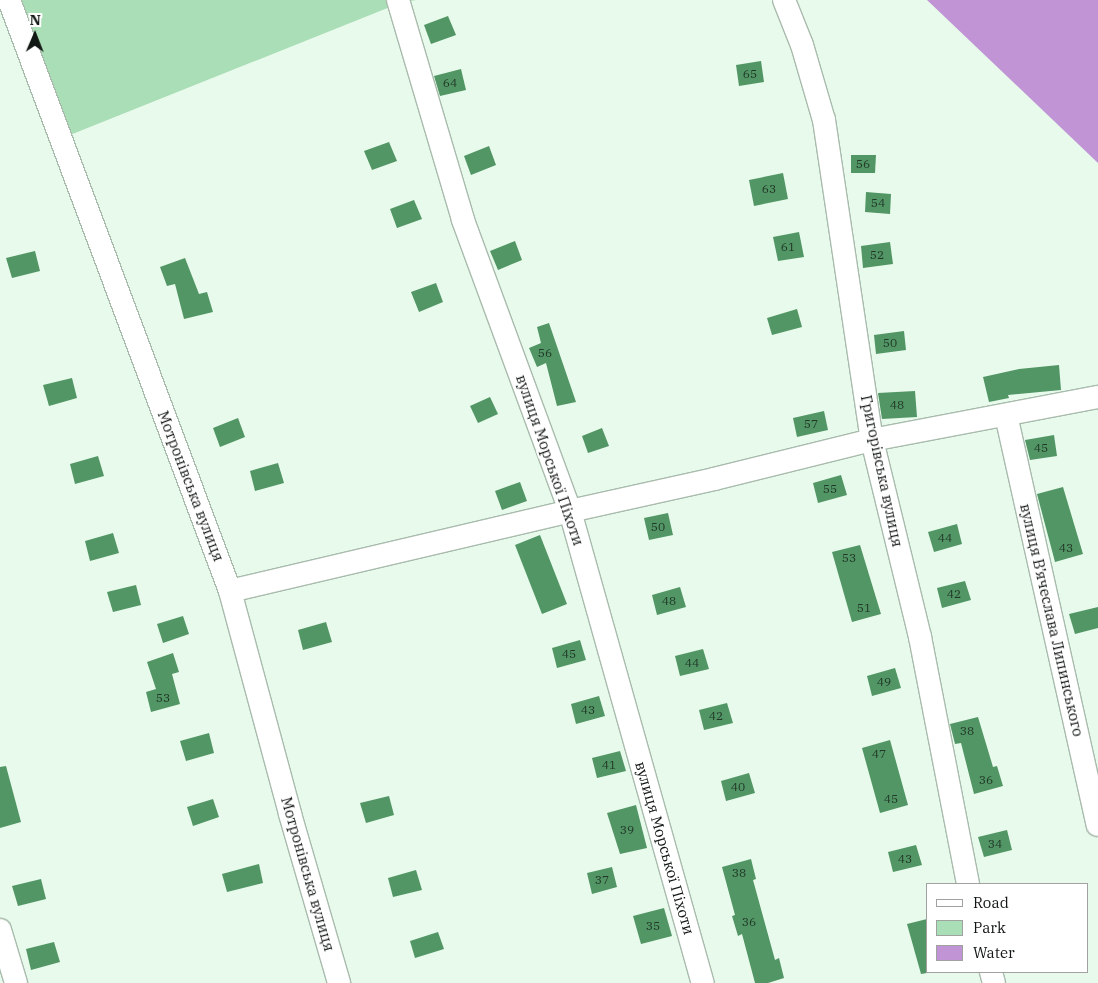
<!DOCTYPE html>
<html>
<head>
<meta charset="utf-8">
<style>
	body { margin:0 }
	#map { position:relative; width:1098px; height:983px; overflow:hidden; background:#e7faeb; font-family:"IBM Plex Serif",serif }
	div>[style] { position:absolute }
	.green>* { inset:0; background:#aadeb6 }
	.water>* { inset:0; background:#c094d5 }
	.building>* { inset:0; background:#529665 }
	.roads { filter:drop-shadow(1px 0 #a9bbad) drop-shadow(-1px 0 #a9bbad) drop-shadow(0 1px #a9bbad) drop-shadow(0 -1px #a9bbad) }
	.street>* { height:22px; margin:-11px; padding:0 11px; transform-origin:11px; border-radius:11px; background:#fff }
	span { translate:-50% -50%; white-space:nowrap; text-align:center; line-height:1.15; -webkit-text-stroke:4px #fff; paint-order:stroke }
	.number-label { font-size:12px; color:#213727 }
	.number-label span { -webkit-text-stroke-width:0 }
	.street-label { font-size:15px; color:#111712 }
	.legend { position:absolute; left:926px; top:883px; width:162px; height:90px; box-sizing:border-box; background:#fff; border:1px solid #a0a2a0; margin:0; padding:6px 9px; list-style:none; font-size:15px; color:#111712 }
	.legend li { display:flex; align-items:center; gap:10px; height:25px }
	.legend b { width:25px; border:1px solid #a0a2a0 }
	.north { position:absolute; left:10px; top:10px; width:50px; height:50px; -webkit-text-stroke:4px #fff; paint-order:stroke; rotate:1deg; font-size:14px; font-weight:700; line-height:20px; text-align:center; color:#111712 }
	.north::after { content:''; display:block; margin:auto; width:18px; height:22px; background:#111712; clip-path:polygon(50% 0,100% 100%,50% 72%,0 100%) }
</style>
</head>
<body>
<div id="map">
	<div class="green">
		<div style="clip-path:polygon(8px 0,416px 0,400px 3px,60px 139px)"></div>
	</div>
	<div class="water">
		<div style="clip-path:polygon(927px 0,1098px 0,1098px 163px)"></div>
	</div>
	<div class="building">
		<div style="clip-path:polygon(448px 16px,456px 35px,431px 44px,424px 25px)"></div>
		<div style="clip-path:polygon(761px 61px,764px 82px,739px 86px,736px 65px)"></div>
		<div style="clip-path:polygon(461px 69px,466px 90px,440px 96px,434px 76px)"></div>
		<div style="clip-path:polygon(389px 142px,397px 161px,372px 170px,364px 151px)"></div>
		<div style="clip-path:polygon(489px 146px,496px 165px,471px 175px,464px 156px)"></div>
		<div style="clip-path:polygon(851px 155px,876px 155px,875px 173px,851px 173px)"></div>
		<div style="clip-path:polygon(783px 173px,788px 199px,754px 206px,749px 180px)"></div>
		<div style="clip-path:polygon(866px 192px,891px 194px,890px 214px,865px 212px)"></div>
		<div style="clip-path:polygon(414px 200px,422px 219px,397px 228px,390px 209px)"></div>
		<div style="clip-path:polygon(799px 232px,804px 257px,778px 261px,773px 237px)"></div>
		<div style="clip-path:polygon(515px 241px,522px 260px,498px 270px,490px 251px)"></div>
		<div style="clip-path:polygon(890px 242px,893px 264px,863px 268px,861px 246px)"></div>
		<div style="clip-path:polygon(35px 251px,40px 271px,12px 278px,6px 258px)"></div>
		<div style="clip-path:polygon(185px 258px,199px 294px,207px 292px,213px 312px,184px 319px,175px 284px,167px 286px,160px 267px)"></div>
		<div style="clip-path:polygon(436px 283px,443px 302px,419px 312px,411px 292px)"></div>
		<div style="clip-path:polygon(797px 309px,802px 327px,772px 335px,767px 318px)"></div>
		<div style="clip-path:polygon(549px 323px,576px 402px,557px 406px,546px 363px,537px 367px,529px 348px,541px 343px,537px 327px)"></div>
		<div style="clip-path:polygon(904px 331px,906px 350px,876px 354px,874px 335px)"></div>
		<div style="clip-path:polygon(1059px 365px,1061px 390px,1008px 395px,1009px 398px,989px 402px,983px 377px,1019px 369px)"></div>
		<div style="clip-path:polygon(72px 378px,77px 398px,49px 406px,43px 385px)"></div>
		<div style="clip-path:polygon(915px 391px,917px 417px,882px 419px,878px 393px)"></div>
		<div style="clip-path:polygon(490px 397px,498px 414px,478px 423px,470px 406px)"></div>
		<div style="clip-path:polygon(824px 411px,828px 430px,797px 437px,793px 418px)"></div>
		<div style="clip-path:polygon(238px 418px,245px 437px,220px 447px,213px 428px)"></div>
		<div style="clip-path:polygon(602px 428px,609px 446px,588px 453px,582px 436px)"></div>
		<div style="clip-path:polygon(1054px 435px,1057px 456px,1030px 460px,1025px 440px)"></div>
		<div style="clip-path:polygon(98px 456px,104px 476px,75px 484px,70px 464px)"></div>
		<div style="clip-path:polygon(278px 463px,284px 483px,255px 491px,250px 471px)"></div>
		<div style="clip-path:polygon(841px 475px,847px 495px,818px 503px,813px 483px)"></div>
		<div style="clip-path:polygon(520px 482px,527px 501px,502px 510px,495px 491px)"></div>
		<div style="clip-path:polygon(1063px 487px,1083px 554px,1055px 562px,1037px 494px)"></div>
		<div style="clip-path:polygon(668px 513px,673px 535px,649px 540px,644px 518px)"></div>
		<div style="clip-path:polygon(957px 524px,962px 544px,934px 552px,928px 532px)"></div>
		<div style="clip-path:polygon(113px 533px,119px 553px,90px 561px,85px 541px)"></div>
		<div style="clip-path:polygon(540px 535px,567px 604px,542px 614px,515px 545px)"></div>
		<div style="clip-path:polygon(860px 545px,881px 614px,852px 622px,832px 552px)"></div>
		<div style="clip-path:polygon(965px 581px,971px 600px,942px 608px,937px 588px)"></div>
		<div style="clip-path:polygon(136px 585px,141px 605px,113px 612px,107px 592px)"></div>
		<div style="clip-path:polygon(680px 587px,686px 607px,657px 615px,652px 595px)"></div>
		<div style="clip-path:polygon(1098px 607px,1098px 628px,1075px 634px,1069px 614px)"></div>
		<div style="clip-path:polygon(183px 616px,189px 634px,163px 643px,157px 624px)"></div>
		<div style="clip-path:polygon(326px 622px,332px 642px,303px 650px,298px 630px)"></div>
		<div style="clip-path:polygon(580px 640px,586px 660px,557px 668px,552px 648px)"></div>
		<div style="clip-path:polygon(703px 649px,709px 669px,680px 676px,675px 656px)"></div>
		<div style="clip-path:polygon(173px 653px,179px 672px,172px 674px,180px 704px,151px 712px,146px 692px,156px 689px,147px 662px)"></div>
		<div style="clip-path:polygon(895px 668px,901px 688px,872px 696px,867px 676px)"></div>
		<div style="clip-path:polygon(599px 696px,605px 716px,576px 724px,571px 704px)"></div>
		<div style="clip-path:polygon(727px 703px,733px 723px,704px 730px,699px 710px)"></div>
		<div style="clip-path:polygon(978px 717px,993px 767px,997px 766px,1003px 786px,974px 794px,961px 743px,955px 744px,950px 724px)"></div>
		<div style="clip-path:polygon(209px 733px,214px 753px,186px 761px,180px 741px)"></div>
		<div style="clip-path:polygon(890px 740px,908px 805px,880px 813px,862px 748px)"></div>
		<div style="clip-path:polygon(620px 751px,626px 771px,597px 778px,592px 758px)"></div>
		<div style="clip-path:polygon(6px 766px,21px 822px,0 828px,0 767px)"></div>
		<div style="clip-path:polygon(749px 773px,755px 793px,726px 801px,721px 781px)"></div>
		<div style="clip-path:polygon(389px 796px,394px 815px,366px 823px,360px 803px)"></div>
		<div style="clip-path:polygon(213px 799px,219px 817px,193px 826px,187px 807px)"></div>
		<div style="clip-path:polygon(636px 805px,647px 848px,620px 854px,607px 813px)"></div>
		<div style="clip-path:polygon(1007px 830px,1012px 850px,984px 857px,978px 837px)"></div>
		<div style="clip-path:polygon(916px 845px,922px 865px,893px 872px,888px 852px)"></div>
		<div style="clip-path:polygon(751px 859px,756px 879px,753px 880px,775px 960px,779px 958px,784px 978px,768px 983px,755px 983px,742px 934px,738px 936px,732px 916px,735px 915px,722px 867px)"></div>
		<div style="clip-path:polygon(259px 864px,263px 883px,227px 892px,222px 874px)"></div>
		<div style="clip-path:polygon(612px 867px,617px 887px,592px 894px,587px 873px)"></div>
		<div style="clip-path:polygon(416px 870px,422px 890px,393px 897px,388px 878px)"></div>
		<div style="clip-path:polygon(41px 879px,46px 899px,18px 906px,12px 886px)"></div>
		<div style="clip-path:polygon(664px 908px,672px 936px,641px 944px,633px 916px)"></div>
		<div style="clip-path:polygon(927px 919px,927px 973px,921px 974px,907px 924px)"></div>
		<div style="clip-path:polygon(438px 932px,444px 949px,415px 958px,410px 941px)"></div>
		<div style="clip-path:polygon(54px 942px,60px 962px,31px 970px,26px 949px)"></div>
	</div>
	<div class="roads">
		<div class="street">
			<div style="left:9px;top:0;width:631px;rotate:69.5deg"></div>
			<div style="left:230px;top:591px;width:231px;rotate:74.9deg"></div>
			<div style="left:290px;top:814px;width:176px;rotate:73.8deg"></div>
			<div style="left:398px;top:0;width:229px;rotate:73.5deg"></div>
			<div style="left:463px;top:220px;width:310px;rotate:69.8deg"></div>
			<div style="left:570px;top:511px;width:490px;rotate:74.3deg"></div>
			<div style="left:784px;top:0;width:48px;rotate:68.2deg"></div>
			<div style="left:802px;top:45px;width:78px;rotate:73.7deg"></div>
			<div style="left:824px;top:120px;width:324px;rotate:81.5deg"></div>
			<div style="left:872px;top:440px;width:203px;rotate:76.3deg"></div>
			<div style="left:920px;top:637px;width:252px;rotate:79deg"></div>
			<div style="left:1006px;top:415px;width:420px;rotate:77.4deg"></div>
			<div style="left:230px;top:591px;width:349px;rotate:-13.2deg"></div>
			<div style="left:570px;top:511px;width:148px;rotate:-12.5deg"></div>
			<div style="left:714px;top:479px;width:163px;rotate:-13.9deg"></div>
			<div style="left:872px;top:440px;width:230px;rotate:-10.8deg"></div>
			<div style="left:0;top:930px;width:55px;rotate:73.2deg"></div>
			<div style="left:991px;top:972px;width:11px;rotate:75deg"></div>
		</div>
	</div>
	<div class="number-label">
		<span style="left:750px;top:74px">65</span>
		<span style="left:450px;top:83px">64</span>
		<span style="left:863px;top:164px">56</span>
		<span style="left:769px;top:189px">63</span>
		<span style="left:878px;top:203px">54</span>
		<span style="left:788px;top:247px">61</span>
		<span style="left:877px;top:255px">52</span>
		<span style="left:890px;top:343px">50</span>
		<span style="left:545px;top:353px">56</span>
		<span style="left:897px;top:405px">48</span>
		<span style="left:811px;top:424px">57</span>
		<span style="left:1041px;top:448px">45</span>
		<span style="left:830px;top:489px">55</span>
		<span style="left:658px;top:527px">50</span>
		<span style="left:945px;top:538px">44</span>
		<span style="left:1066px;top:548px">43</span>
		<span style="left:849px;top:558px">53</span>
		<span style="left:954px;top:594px">42</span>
		<span style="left:669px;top:601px">48</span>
		<span style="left:864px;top:608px">51</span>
		<span style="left:569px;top:654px">45</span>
		<span style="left:692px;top:663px">44</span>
		<span style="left:884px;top:682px">49</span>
		<span style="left:163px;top:698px">53</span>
		<span style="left:588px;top:710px">43</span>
		<span style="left:716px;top:716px">42</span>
		<span style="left:967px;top:731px">38</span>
		<span style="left:879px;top:754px">47</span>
		<span style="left:609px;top:765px">41</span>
		<span style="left:986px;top:780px">36</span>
		<span style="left:738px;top:787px">40</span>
		<span style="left:891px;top:799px">45</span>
		<span style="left:627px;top:830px">39</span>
		<span style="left:995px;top:844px">34</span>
		<span style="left:905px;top:859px">43</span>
		<span style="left:739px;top:873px">38</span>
		<span style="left:602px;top:880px">37</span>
		<span style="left:749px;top:922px">36</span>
		<span style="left:653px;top:926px">35</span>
	</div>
	<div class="street-label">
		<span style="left:550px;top:460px;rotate:71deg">вулиця Морської Піхоти</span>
		<span style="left:882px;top:471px;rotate:78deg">Григорівська вулиця</span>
		<span style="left:191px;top:486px;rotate:69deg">Мотронівська вулиця</span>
		<span style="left:1052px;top:620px;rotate:77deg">вулиця В’ячеслава Липинського</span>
		<span style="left:665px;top:848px;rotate:74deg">вулиця Морської Піхоти</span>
		<span style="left:308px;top:874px;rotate:74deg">Мотронівська вулиця</span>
	</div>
	<ul class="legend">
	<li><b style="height:6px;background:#fff"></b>Road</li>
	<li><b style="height:14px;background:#aadeb6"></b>Park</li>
	<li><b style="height:14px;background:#c094d5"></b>Water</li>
	</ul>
	<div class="north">N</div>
</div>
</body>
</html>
